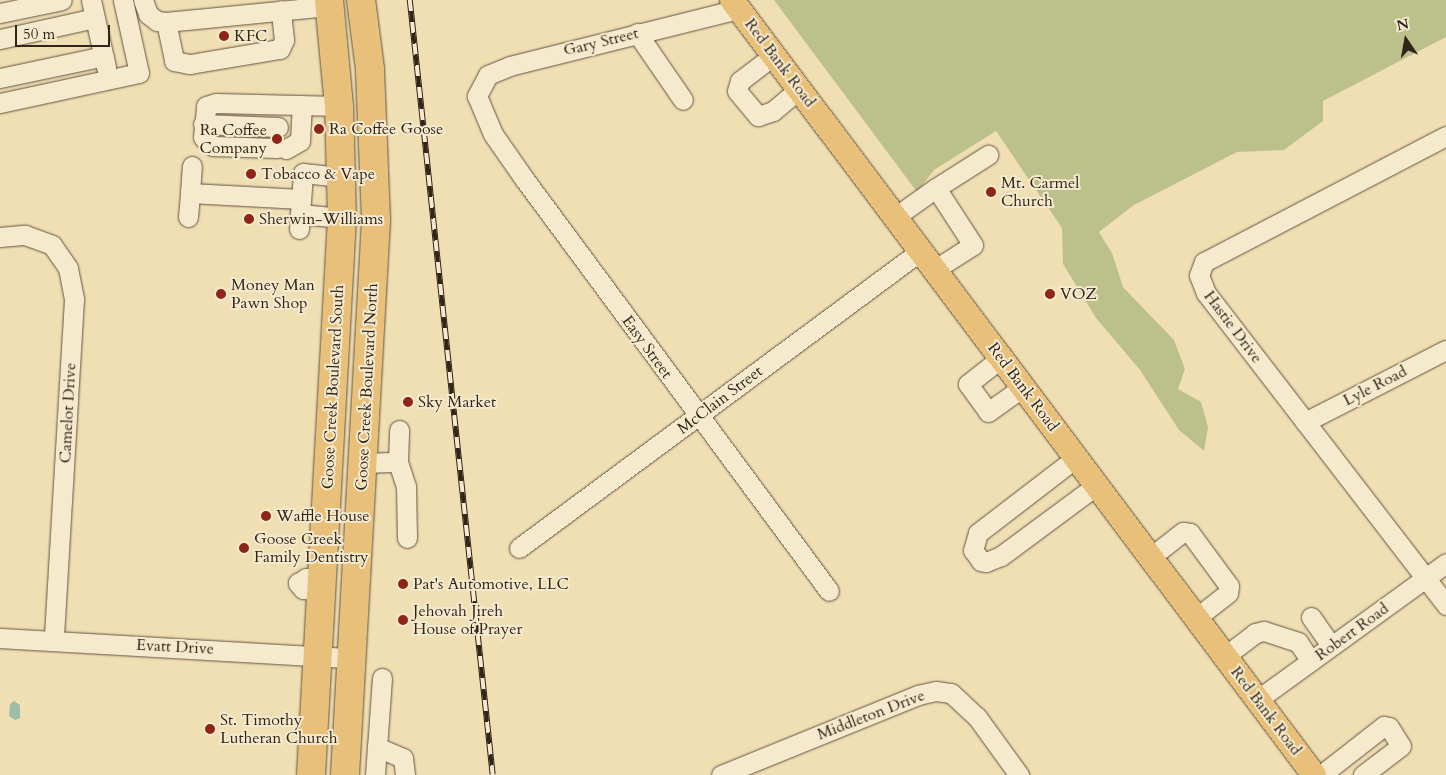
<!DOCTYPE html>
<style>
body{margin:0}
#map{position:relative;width:1446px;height:775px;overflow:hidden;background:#f1dfb4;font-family:Cardo,serif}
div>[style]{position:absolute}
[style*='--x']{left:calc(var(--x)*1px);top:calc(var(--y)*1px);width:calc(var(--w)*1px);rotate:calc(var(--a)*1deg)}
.green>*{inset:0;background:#bcc18c}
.water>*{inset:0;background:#9bbda9}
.roads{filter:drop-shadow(0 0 1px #615440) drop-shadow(0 0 1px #615440)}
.minor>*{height:19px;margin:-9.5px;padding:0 9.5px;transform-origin:9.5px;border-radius:9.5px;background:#f6eace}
.major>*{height:24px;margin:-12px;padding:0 12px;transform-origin:12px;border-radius:12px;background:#e8c07a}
.highway>*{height:28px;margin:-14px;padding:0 14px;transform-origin:14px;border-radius:14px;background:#e8c07a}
.rail>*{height:5.5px;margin-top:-2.75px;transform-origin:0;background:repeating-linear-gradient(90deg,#f6eace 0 11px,#31251a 0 22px);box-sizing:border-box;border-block:1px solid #31251a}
.dots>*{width:14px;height:14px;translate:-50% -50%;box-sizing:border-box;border:2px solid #f6eace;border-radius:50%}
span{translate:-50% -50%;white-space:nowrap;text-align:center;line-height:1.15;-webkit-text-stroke:4px #f6eace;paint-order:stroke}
.poi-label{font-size:16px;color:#31251a}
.left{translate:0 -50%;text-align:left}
.right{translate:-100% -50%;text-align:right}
.street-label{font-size:16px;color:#31251a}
.north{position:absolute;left:1381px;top:15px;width:50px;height:50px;-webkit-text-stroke:4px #f6eace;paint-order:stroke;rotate:348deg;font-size:14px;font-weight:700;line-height:20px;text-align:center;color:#31251a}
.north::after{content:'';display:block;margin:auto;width:18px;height:22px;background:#31251a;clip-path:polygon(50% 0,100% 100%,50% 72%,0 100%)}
.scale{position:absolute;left:15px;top:25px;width:95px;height:22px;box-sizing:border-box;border:2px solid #31251a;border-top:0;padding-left:6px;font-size:15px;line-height:18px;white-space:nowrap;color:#31251a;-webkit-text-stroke:4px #f6eace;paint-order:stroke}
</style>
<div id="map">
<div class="green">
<i style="clip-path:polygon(774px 0,1446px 0,1446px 37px,1323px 101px,1323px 121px,1284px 150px,1237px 152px,1134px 205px,1099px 232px,1112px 253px,1123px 287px,1174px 340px,1185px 369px,1178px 389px,1201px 402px,1208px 427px,1204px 451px,1179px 430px,1140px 370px,1096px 318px,1063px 264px,1062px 228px,996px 131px,934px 170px,917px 192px)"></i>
</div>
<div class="water">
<i style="clip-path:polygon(14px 701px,20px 705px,20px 718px,15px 720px,9px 716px,10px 704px)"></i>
</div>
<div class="roads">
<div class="minor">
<i style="--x:91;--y:0;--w:69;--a:77.4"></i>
<i style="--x:143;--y:0;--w:15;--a:70"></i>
<i style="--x:148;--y:14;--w:11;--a:38"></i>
<i style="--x:157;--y:21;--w:9;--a:6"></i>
<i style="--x:166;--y:22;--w:165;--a:-5.6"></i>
<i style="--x:738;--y:9;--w:235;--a:166"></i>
<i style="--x:510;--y:66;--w:24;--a:158"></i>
<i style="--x:488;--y:75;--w:24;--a:118"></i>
<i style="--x:477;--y:96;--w:41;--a:67.2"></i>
<i style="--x:493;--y:134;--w:56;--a:55.2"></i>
<i style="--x:525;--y:180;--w:511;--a:53.51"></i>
<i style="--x:0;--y:13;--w:63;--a:-11.8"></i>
<i style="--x:166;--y:22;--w:40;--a:78"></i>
<i style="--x:174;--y:61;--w:16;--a:11"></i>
<i style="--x:190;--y:64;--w:91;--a:-9.5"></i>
<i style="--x:280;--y:49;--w:10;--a:-66"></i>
<i style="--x:284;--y:40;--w:30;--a:-96"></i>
<i style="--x:637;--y:33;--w:81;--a:55.5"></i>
<i style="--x:0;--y:39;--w:97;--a:-12.5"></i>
<i style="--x:774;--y:55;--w:43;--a:142.6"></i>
<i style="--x:740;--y:81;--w:10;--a:107"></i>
<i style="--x:737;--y:91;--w:33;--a:50"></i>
<i style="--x:758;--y:116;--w:16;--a:-18"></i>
<i style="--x:773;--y:111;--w:34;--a:-40"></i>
<i style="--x:0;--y:78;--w:106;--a:-11.9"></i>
<i style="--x:0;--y:103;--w:142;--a:-12.2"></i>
<i style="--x:139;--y:73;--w:75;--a:-102.4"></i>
<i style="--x:203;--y:124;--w:75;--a:2.3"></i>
<i style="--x:1446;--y:136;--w:273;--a:152.5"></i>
<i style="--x:1204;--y:262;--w:14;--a:111"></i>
<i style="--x:1199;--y:275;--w:19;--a:69"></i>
<i style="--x:1206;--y:293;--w:394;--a:52.4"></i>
<i style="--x:277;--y:148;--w:64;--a:-178.2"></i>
<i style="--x:213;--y:146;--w:7;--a:-146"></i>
<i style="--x:207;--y:142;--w:6;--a:-129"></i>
<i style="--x:203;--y:137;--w:31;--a:-84"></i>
<i style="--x:206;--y:106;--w:10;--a:-17"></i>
<i style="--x:216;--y:103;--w:123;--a:1.4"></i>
<i style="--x:286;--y:149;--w:16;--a:-30"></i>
<i style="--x:300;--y:141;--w:36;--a:-87"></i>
<i style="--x:190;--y:193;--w:27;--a:-86"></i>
<i style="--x:300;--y:214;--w:42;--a:5.4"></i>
<i style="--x:188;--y:217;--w:24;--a:-85"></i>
<i style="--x:190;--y:193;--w:111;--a:3.1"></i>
<i style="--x:895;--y:217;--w:50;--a:-35.3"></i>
<i style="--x:299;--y:229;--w:56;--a:-85.9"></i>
<i style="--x:303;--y:173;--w:39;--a:6"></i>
<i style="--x:0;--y:237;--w:25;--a:-5"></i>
<i style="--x:25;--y:235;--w:29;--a:20"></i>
<i style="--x:52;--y:245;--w:28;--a:55"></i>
<i style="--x:68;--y:268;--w:32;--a:79"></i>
<i style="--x:74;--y:299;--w:342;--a:93.4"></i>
<i style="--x:934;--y:270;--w:46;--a:-32.7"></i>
<i style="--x:973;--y:245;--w:68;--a:-123"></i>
<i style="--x:936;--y:188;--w:62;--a:-32.4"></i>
<i style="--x:1001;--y:358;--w:42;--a:141.8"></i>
<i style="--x:968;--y:384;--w:34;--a:54"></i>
<i style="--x:988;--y:412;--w:43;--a:-35.5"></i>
<i style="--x:1305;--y:422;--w:158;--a:-27.1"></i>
<i style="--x:1077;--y:457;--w:125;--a:142.5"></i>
<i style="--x:978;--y:533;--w:18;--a:106"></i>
<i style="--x:973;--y:550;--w:14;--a:54"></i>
<i style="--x:981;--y:561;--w:5;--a:11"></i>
<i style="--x:986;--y:562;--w:16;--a:-22"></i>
<i style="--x:1001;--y:556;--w:119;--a:-36.5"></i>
<i style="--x:398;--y:462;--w:32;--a:-88"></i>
<i style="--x:363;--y:463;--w:35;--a:-2"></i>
<i style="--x:398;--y:462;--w:25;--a:72"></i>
<i style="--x:406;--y:486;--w:52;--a:88.9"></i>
<i style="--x:519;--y:548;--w:499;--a:-36.5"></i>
<i style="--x:1152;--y:556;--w:39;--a:-38"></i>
<i style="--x:1183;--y:532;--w:7;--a:8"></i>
<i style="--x:1190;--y:533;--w:66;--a:53.7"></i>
<i style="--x:1229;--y:586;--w:7;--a:98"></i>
<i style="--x:1228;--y:593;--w:39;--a:142"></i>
<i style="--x:322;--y:590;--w:19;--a:-177"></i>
<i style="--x:303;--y:589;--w:8;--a:-130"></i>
<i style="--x:298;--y:583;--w:9;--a:-32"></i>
<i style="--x:306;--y:578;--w:16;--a:0"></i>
<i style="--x:1311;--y:617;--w:35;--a:55"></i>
<i style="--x:0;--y:638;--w:351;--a:3.3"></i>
<i style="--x:1225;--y:656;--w:38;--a:-37"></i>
<i style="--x:1255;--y:633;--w:9;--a:-13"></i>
<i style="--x:1264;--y:631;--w:36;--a:18"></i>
<i style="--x:1298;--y:642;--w:23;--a:56"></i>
<i style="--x:382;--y:678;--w:69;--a:94.1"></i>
<i style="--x:377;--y:747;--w:28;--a:23"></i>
<i style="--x:403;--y:758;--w:17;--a:83"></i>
<i style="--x:1257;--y:700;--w:233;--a:-35.9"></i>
<i style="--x:375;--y:775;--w:28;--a:-86"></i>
<i style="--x:721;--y:775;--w:213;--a:-22.1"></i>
<i style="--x:918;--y:695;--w:18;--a:-13"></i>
<i style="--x:936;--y:691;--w:15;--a:8"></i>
<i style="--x:951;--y:693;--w:35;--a:43"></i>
<i style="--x:977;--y:717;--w:72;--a:54.1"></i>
<i style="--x:1321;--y:775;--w:80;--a:-37.9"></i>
<i style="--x:1384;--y:726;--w:5;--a:11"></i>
<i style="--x:1389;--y:727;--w:22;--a:58"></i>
<i style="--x:1401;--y:746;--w:48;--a:142.7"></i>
</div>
<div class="major">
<i style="--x:732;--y:0;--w:969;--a:53.09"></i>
</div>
<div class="highway">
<i style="--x:311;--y:775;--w:558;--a:-86.81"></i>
<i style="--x:342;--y:218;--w:112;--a:-91.5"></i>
<i style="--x:339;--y:106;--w:106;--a:-95.4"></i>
<i style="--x:345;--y:775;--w:556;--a:-86.8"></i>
<i style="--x:376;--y:220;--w:151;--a:-92.3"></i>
<i style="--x:370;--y:69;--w:70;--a:-97.4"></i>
</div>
</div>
<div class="rail">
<i style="--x:410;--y:0;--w:779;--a:83.89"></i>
</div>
<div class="dots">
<i style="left:224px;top:36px;background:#8f2418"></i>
<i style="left:319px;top:129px;background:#8f2418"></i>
<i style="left:277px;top:139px;background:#8f2418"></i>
<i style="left:251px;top:174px;background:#8f2418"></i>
<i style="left:991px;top:192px;background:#8f2418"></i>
<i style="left:249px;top:219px;background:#8f2418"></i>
<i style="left:221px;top:294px;background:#8f2418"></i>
<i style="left:1050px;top:294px;background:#8f2418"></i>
<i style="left:408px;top:402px;background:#8f2418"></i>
<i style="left:266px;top:516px;background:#8f2418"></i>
<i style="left:244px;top:548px;background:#8f2418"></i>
<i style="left:403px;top:584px;background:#8f2418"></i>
<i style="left:403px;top:620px;background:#8f2418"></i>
<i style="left:210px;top:729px;background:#8f2418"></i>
</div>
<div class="poi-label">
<span class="left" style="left:234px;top:36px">KFC</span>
<span class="left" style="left:329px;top:129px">Ra Coffee Goose</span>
<span class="right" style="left:267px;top:139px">Ra Coffee<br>Company</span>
<span class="left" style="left:261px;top:174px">Tobacco &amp; Vape</span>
<span class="left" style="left:1001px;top:192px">Mt. Carmel<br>Church</span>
<span class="left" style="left:259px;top:219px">Sherwin-Williams</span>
<span class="left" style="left:231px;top:294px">Money Man<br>Pawn Shop</span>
<span class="left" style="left:1060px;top:294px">VOZ</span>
<span class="left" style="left:418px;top:402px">Sky Market</span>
<span class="left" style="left:276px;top:516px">Waffle House</span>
<span class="left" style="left:254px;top:548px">Goose Creek<br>Family Dentistry</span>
<span class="left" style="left:413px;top:584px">Pat's Automotive, LLC</span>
<span class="left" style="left:413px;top:620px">Jehovah Jireh<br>House of Prayer</span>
<span class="left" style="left:220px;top:729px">St. Timothy<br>Lutheran Church</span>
</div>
<div class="street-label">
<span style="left:601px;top:42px;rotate:-14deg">Gary Street</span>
<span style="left:780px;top:63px;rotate:53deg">Red Bank Road</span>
<span style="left:1233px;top:327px;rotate:53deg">Hastie Drive</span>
<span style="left:647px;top:347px;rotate:54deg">Easy Street</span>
<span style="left:1375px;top:386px;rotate:-27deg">Lyle Road</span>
<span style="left:333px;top:387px;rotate:-87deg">Goose Creek Boulevard South</span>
<span style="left:367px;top:387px;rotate:-87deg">Goose Creek Boulevard North</span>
<span style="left:1023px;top:387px;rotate:53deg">Red Bank Road</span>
<span style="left:720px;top:400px;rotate:-37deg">McClain Street</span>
<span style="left:68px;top:413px;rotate:-87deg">Camelot Drive</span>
<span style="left:1352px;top:632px;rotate:-36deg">Robert Road</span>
<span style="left:175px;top:647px;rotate:3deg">Evatt Drive</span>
<span style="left:1266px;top:711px;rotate:53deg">Red Bank Road</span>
<span style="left:871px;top:715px;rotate:-21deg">Middleton Drive</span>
</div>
<div class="north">N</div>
<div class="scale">50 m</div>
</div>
